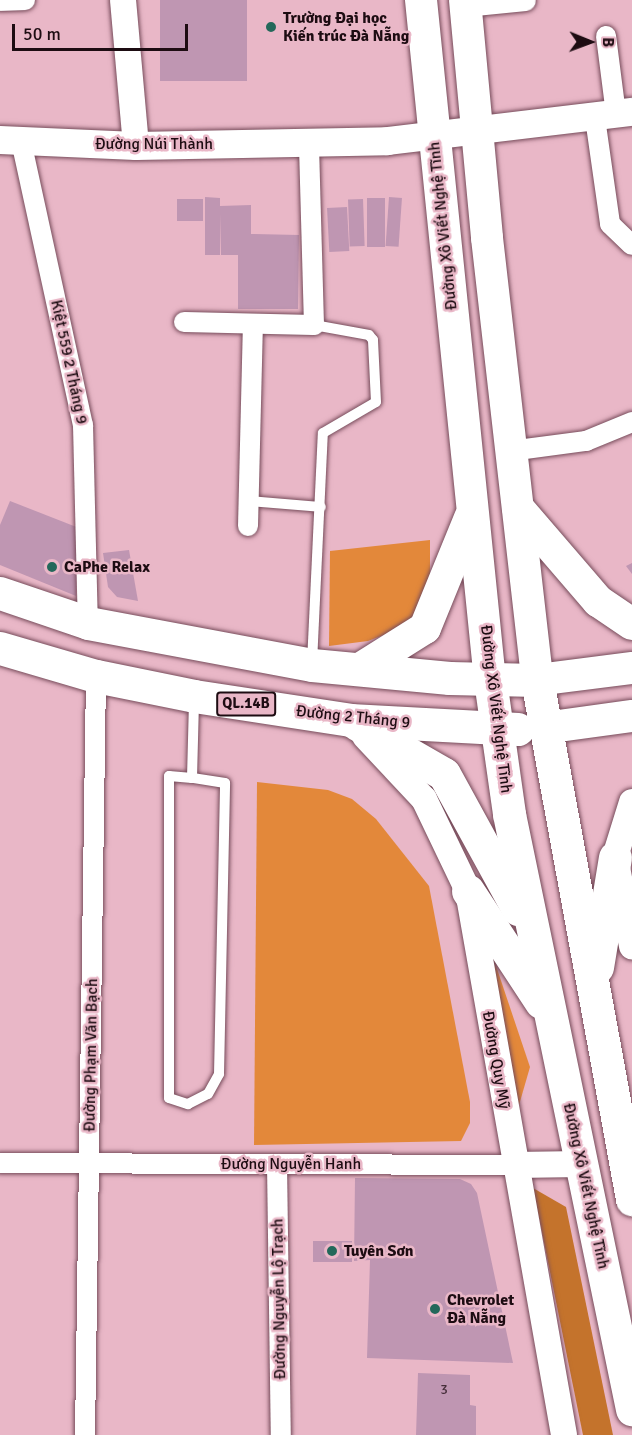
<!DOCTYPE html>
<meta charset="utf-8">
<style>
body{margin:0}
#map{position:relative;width:632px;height:1435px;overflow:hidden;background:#e9b7c7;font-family:Signika,sans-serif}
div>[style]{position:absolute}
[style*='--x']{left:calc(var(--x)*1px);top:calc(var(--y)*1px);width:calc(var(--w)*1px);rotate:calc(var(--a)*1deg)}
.green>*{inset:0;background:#e3883a}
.forest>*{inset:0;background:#c4732c}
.building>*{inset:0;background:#bf96b2;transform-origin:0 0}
.roads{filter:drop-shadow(0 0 2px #774c5b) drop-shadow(0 0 2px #774c5b)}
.service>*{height:10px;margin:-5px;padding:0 5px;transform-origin:5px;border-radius:5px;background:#fff}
.minor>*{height:20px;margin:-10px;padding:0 10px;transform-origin:10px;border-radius:10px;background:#fff}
.tertiary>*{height:26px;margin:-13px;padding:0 13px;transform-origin:13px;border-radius:13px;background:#fff}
.secondary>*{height:28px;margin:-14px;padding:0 14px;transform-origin:14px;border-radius:14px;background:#fff}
.primary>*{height:32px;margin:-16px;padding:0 16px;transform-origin:16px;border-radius:16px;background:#fff}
.trunk>*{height:33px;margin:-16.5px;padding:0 16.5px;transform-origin:16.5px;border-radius:16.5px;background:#fff}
.dots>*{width:16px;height:16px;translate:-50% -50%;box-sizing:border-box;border:3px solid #e9b7c7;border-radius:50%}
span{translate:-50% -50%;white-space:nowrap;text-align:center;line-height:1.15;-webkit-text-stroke:5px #e9b7c7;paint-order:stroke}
.number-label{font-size:14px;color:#462e3a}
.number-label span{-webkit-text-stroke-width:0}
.shield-label span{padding:2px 4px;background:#e9b7c7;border:2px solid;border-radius:4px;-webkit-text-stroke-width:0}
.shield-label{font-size:15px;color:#1d0c12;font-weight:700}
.poi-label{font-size:16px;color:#1d0c12;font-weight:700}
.left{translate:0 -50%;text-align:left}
.street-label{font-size:16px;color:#1d0c12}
.north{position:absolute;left:560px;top:12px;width:60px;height:60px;-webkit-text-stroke:4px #e9b7c7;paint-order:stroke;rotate:91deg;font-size:16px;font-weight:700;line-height:24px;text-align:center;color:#1d0c12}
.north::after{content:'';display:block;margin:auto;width:21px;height:27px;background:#1d0c12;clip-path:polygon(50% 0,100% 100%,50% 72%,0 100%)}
.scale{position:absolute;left:12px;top:24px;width:176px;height:27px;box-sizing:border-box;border:3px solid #1d0c12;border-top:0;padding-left:8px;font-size:18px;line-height:21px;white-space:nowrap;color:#1d0c12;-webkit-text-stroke:4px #e9b7c7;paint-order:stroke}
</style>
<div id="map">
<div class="green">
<i style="clip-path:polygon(430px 540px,430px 584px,418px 613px,394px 631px,368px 641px,329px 646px,330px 551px)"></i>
<i style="clip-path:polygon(257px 782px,328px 790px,352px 799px,376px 819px,429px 886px,470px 1102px,470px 1123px,461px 1141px,254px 1145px)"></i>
<i style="clip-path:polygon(491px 951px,530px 1067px,517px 1112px)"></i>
</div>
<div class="forest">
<i style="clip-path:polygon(533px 1188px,566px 1207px,613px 1435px,583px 1435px)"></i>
</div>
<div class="building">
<i style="left:160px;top:0;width:87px;height:81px"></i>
<i style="clip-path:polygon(205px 197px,220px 198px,220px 206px,251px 205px,251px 234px,299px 235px,298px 309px,238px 309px,238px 255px,221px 255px,220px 214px,220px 255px,205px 255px)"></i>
<i style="left:389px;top:197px;width:13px;height:49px;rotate:4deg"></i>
<i style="left:367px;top:198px;width:18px;height:49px"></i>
<i style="left:177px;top:199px;width:26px;height:22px"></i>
<i style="left:363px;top:199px;width:47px;height:15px;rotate:88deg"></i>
<i style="left:347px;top:207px;width:44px;height:20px;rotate:87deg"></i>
<i style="clip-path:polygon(10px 501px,79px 528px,76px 596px,0 565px,0 525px)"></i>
<i style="clip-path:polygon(129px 550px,138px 601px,117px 597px,108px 587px,103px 553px)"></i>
<i style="clip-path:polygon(632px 563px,632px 574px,626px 566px)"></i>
<i style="clip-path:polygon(355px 1178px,460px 1179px,471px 1184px,477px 1193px,513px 1363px,367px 1358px,370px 1260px,354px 1261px)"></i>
<i style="left:313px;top:1241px;width:39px;height:21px"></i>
<i style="clip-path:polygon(418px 1373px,470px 1375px,470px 1405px,476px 1406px,476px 1435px,416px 1435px)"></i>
</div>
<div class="roads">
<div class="service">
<i style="--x:248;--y:501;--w:73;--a:4.7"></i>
<i style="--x:312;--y:663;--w:230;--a:-87.3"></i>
<i style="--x:323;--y:433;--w:61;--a:-30.3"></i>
<i style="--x:376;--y:402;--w:62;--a:-92.8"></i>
<i style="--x:373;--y:340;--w:6;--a:-129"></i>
<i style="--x:369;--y:335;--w:56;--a:-169.7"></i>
<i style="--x:192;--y:778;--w:23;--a:-175"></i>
<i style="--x:169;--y:776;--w:322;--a:90"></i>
<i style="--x:169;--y:1098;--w:20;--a:18"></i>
<i style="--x:188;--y:1104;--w:22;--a:-27"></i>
<i style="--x:208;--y:1094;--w:23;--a:-61"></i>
<i style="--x:219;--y:1074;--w:291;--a:-88.8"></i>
<i style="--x:225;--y:783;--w:33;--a:-171"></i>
<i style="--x:192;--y:778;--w:79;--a:-88.5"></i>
</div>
<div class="minor">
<i style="--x:0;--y:1;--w:25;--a:-2"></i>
<i style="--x:465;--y:7;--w:61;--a:-5.6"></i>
<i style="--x:606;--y:36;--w:79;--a:82.7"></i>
<i style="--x:595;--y:118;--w:107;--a:81.9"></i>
<i style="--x:610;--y:224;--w:30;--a:44"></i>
<i style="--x:21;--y:141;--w:291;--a:77.7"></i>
<i style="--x:83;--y:425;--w:198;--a:88.6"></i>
<i style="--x:184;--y:322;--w:130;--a:1.3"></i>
<i style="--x:314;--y:325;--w:183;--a:-91.6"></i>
<i style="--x:510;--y:451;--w:77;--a:-7.5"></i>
<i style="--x:586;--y:441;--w:50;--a:-22.4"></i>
<i style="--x:248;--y:526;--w:200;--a:-88.6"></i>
<i style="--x:0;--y:1163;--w:514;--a:0.22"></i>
<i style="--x:277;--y:1164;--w:271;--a:89.2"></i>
<i style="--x:85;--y:1435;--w:759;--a:-89.17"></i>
</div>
<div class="tertiary">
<i style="--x:123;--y:0;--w:147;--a:84.9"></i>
<i style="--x:365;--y:736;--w:86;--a:46.9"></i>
<i style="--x:424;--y:799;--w:102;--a:64.4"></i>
<i style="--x:468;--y:891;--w:552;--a:79.99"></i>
<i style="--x:632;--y:802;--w:58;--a:107.2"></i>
<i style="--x:615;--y:857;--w:91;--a:79.2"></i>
<i style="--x:514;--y:1165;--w:68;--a:-0.8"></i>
</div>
<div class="secondary">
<i style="--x:0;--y:140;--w:136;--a:2.5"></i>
<i style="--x:136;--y:146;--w:252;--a:-1.1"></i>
<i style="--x:388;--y:141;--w:246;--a:-6.8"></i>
</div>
<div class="primary">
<i style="--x:421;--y:0;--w:683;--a:84.21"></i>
<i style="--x:465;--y:0;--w:239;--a:84.7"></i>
<i style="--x:487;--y:238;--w:445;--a:83.5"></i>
<i style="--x:537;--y:680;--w:96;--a:-7.2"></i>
<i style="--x:518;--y:508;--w:123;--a:49.3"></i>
<i style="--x:598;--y:601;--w:41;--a:34.1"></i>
<i style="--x:358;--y:670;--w:79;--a:-32.1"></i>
<i style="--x:425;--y:628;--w:119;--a:-67.8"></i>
<i style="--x:544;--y:728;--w:89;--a:-7.8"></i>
</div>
<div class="trunk">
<i style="--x:0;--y:593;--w:93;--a:18.8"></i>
<i style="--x:88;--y:623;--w:228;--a:10.6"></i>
<i style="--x:312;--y:665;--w:138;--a:5.4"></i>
<i style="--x:449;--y:678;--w:88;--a:1.3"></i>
<i style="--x:537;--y:680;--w:528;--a:79.63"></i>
<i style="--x:0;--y:648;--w:100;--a:16.3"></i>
<i style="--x:96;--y:676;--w:100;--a:11.5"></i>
<i style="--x:194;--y:696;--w:158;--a:8.7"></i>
<i style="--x:350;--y:720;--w:168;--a:3.1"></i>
<i style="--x:490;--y:680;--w:135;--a:81.9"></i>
<i style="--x:509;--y:814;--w:608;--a:78.32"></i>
<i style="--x:357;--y:724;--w:100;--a:29.9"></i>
<i style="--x:444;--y:774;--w:154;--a:61.3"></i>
<i style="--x:468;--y:891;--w:133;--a:56.7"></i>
<i style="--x:597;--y:967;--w:111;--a:-80.7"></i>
</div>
</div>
<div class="dots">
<i style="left:271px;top:27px;background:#23685a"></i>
<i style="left:52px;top:567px;background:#23685a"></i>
<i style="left:332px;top:1251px;background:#23685a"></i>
<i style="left:435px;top:1309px;background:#23685a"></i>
</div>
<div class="number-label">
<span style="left:444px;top:1390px">3</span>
</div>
<div class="shield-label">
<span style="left:246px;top:704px">QL.14B</span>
</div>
<div class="poi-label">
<span class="left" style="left:283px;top:27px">Trường Đại học<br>Kiến trúc Đà Nẵng</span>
<span class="left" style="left:64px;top:567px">CaPhe Relax</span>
<span class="left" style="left:344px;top:1251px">Tuyên Sơn</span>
<span class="left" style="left:447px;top:1309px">Chevrolet<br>Đà Nẵng</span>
</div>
<div class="street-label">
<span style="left:154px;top:144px">Đường Núi Thành</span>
<span style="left:443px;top:226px;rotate:-96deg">Đường Xô Viết Nghệ Tĩnh</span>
<span style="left:69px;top:362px;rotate:78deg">Kiệt 559 2 Tháng 9</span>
<span style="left:496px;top:709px;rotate:83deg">Đường Xô Viết Nghệ Tĩnh</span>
<span style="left:353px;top:717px;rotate:6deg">Đường 2 Tháng 9</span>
<span style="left:91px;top:1055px;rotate:-89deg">Đường Phạm Văn Bạch</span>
<span style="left:496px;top:1060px;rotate:80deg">Đường Quy Mỹ</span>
<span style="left:291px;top:1164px">Đường Nguyễn Hanh</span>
<span style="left:586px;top:1186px;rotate:78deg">Đường Xô Viết Nghệ Tĩnh</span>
<span style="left:279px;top:1299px;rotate:-91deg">Đường Nguyễn Lộ Trạch</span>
</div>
<div class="north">B</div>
<div class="scale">50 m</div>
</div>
